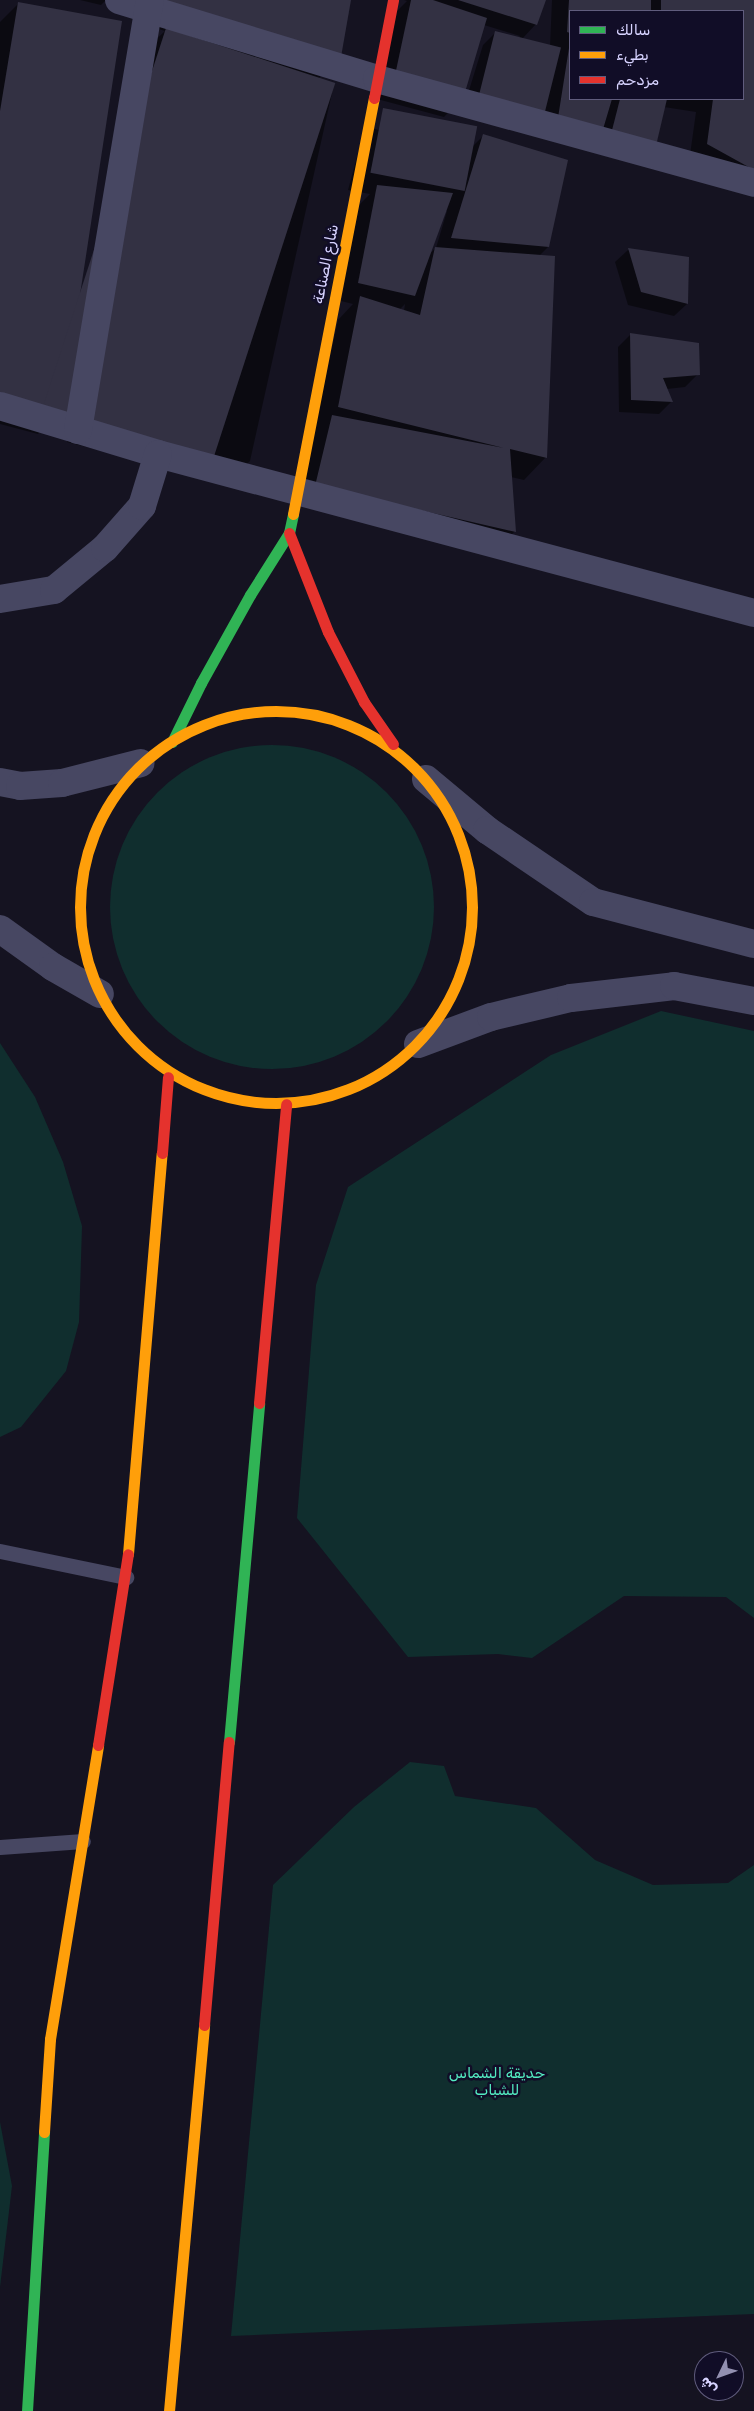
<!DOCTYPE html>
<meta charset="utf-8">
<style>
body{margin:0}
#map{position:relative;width:754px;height:2411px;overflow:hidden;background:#151321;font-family:Rubik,Vazirmatn,sans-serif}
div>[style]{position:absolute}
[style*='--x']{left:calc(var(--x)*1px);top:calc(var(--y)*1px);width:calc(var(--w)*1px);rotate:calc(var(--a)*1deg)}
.green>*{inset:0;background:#102e2e}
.round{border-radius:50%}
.shadow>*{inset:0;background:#0007}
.building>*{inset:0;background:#333143;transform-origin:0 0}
.lane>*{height:15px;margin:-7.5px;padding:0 7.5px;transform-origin:7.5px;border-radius:7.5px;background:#474762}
.street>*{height:28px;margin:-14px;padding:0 14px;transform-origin:14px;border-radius:14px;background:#474762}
.fast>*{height:11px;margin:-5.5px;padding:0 5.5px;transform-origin:5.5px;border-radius:5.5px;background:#30b455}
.slow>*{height:11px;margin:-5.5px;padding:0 5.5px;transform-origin:5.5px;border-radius:5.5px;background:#ff9f0a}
.slow>.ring{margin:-5.5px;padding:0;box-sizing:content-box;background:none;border:11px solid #ff9f0a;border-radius:50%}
.jam>*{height:11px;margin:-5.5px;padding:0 5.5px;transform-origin:5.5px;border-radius:5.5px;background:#e5322d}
span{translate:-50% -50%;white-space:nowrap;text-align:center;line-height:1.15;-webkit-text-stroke:5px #110d27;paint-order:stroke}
.street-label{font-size:15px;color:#d7d3ff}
.park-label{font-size:15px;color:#53ebc1}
.legend{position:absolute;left:569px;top:10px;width:175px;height:90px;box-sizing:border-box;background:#110d27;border:1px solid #605c7d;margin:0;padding:6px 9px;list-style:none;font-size:15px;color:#d7d3ff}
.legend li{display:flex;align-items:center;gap:10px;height:25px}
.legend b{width:25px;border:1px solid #605c7d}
.north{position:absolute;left:694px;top:2351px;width:50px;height:50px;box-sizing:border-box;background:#110d27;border:1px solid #605c7d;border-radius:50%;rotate:228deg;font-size:14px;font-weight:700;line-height:20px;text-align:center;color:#d7d3ff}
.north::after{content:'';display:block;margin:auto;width:18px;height:22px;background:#9390b1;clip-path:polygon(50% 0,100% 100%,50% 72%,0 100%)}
</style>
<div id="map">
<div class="green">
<i class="round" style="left:110px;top:745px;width:324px;height:324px"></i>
<i style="clip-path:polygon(661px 1011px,754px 1031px,754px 1618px,726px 1597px,624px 1596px,532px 1658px,498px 1654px,408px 1657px,297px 1518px,316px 1285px,348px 1187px,551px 1055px)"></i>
<i style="clip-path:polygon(0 1043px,35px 1097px,63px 1162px,82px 1226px,79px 1322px,66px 1371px,21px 1427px,0 1437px)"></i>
<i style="clip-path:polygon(410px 1762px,444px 1766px,455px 1796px,536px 1808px,595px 1860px,653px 1885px,728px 1883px,754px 1865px,754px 2314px,231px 2336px,273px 1885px,354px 1807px)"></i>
<i style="clip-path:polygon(0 2122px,12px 2186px,0 2287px)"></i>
</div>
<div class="shadow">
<i style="clip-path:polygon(80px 0,106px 0,101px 5px)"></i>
<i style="clip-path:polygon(350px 0,340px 57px,318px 79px,334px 84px,250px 461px,228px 483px,67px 442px,143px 52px,165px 31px,139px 23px)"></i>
<i style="clip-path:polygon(evenodd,404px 0,544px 0,536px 24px,522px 39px,550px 46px,552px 0,754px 0,754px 176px,689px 162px,696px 112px,664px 107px,654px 150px,462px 113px,483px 45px,496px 32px,519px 38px,520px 36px,484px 25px,462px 98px,444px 117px,377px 99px,395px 13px,407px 1px,404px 0,570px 11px,743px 11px,743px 99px,570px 99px,570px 11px)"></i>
<i style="clip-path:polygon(18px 4px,61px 411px,38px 434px,0 424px,0 22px)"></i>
<i style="clip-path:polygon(evenodd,365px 127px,470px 149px,484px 135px,548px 247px,539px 256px,546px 457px,524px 480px,511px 477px,515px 531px,496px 550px,298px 505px,338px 320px,353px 304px,341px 301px,359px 205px,370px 194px,348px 190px,365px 127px,445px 211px,447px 211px,436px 248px,430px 253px,445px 211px,365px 127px,405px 304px,404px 311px,399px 310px,405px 304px)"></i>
<i style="clip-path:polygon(628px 250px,687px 258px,687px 304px,674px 316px,628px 305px,615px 262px)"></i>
<i style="clip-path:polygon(631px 334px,698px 374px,685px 387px,667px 389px,672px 401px,659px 414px,619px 412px,618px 347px)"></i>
</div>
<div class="building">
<i style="clip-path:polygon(162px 0,351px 0,341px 57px)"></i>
<i style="clip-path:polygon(411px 0,433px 0,487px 18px,463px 99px,394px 80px)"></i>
<i style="clip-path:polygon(458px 0,546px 0,537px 25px)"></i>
<i style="clip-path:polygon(569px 0,651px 0,651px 11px,570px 11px,570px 33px,567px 32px)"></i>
<i style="clip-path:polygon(661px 0,754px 0,754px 170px,707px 144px,713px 99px,743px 99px,743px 11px,661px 11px)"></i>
<i style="clip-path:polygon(18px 2px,122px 21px,62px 412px,0 395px,0 111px)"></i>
<i style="left:166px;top:28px;width:178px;height:399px;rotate:18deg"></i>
<i style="left:495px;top:31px;width:68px;height:72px;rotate:14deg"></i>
<i style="clip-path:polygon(569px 48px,570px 99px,612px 99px,601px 136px,557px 124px)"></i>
<i style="clip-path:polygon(620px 99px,667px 99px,655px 150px,610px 138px)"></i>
<i style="left:383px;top:108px;width:96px;height:66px;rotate:11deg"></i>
<i style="clip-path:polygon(483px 134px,568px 160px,549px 247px,451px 238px)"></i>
<i style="clip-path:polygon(377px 185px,453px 193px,415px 296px,358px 283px)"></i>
<i style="clip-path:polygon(435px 247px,555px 256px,547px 458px,510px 449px,516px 532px,315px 486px,332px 415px,504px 448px,338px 407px,360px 296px,420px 315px)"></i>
<i style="clip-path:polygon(628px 248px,689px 257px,688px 304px,641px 292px)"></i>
<i style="clip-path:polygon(630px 333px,699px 343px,700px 375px,663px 378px,673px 402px,631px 400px)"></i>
</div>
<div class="lane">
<i style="--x:0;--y:1551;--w:129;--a:11.7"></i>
<i style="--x:0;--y:1847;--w:83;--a:-4.1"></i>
</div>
<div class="street">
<i style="--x:119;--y:0;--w:270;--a:17"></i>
<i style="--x:377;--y:79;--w:391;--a:15.4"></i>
<i style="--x:0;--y:406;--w:165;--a:16.9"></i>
<i style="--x:158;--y:454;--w:617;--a:14.94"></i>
<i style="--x:78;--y:430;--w:436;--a:-80.5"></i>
<i style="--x:0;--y:599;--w:55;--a:-9.5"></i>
<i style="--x:54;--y:590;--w:66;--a:-39.5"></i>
<i style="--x:105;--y:548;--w:56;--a:-48.6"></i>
<i style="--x:142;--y:506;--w:54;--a:-72.9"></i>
<i style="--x:426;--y:779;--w:80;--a:39.9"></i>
<i style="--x:487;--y:830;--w:128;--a:34.2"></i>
<i style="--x:593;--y:902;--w:166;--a:14.6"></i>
<i style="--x:0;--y:782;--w:20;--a:11"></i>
<i style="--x:20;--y:786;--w:42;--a:-4.1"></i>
<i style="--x:62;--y:783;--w:81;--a:-14.2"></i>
<i style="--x:0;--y:929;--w:65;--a:35.6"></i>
<i style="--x:53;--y:967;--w:54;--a:29.9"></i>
<i style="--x:418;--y:1044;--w:78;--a:-20.3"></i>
<i style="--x:491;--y:1017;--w:82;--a:-13.4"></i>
<i style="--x:571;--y:998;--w:104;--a:-6.6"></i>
<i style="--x:674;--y:986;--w:81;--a:10.6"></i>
</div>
<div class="fast">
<i style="--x:172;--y:742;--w:66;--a:-63.8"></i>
<i style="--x:201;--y:683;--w:101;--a:-60.9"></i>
<i style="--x:250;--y:595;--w:73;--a:-57.8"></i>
<i style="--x:289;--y:533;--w:19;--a:-78"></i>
<i style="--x:229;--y:1742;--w:340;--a:-84.9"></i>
<i style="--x:27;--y:2411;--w:280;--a:-86.5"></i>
</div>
<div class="slow">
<i style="--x:293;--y:514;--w:424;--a:-79"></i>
<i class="ring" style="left:80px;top:711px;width:381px;height:381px"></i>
<i style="--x:128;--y:1554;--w:402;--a:-85.2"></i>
<i style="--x:44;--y:2132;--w:93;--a:-86.3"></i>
<i style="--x:50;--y:2039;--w:298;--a:-80.7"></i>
<i style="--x:169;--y:2411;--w:388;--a:-84.8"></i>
</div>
<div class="jam">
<i style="--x:374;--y:98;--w:100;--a:-79"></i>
<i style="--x:289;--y:533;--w:106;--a:68.5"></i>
<i style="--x:328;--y:632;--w:79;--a:62.8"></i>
<i style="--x:364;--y:702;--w:51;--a:55.4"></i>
<i style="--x:162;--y:1153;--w:76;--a:-85.5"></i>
<i style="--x:259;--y:1403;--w:300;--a:-84.8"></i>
<i style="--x:98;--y:1745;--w:193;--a:-81.1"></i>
<i style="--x:204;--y:2025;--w:284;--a:-85"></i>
</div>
<div class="street-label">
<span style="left:326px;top:264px;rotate:-79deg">شارع الصناعة</span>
</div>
<div class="park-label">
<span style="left:497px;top:2082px">حديقة الشماس<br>للشباب</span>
</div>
<ul class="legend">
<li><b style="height:6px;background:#30b455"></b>سالك</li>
<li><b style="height:6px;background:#ff9f0a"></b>بطيء</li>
<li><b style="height:6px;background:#e5322d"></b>مزدحم</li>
</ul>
<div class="north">ش</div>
</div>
